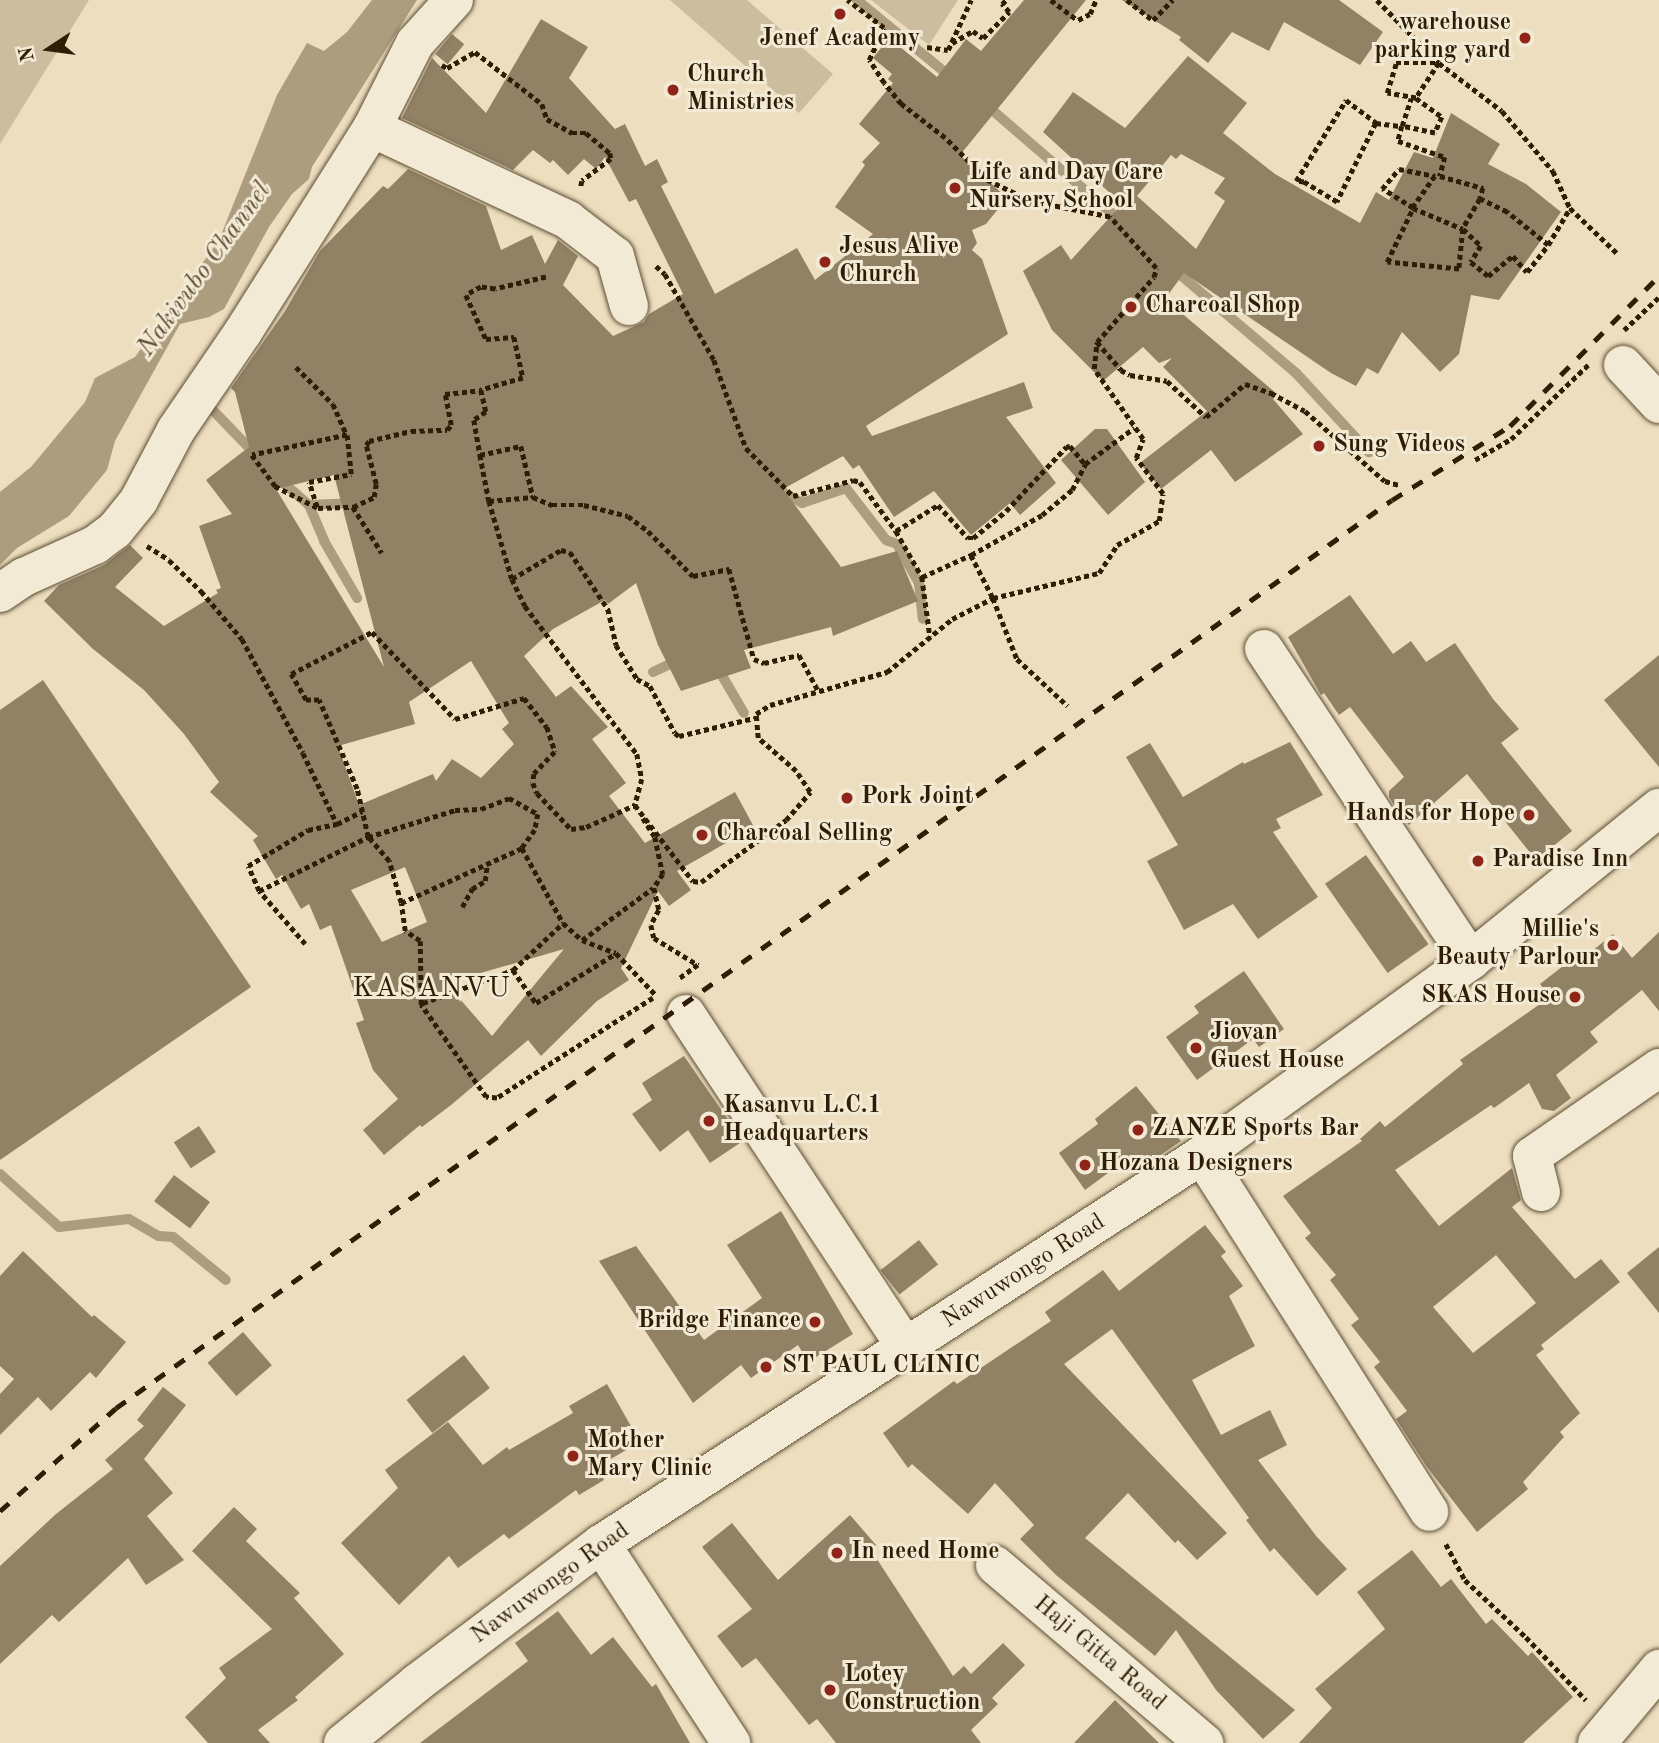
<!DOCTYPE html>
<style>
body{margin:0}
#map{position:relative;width:1659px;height:1743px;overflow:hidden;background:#ecdebe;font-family:"Old Standard TT",serif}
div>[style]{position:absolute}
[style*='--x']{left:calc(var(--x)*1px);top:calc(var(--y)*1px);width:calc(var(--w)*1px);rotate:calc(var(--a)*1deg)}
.green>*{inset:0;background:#ccbd9f}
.water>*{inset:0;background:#ac9d7f}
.stream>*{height:10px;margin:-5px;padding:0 5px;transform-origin:5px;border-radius:5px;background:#ac9d7f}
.building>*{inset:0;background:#918265;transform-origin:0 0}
.path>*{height:4.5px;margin-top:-2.25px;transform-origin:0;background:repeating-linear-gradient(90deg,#2f1e05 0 5px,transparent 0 8.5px)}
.roads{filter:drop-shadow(0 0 2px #5e4e33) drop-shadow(0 0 2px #5e4e33)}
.street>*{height:38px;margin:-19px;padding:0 19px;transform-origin:19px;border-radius:19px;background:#f3ead5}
.secondary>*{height:38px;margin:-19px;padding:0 19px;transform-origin:19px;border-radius:19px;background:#f3ead5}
.rail>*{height:5px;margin-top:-2.5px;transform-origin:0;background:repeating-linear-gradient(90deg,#2f1e05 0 12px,transparent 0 24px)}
.dots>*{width:19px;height:19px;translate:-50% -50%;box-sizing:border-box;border:4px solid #f3ead5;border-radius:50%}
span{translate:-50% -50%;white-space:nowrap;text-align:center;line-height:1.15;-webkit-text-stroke:6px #f3ead5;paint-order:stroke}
.poi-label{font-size:24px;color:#2f1e05;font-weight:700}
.right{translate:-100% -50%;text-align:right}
.left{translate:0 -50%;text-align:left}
.street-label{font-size:24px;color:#2f1e05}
.water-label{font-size:26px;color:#5b4a30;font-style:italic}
.quarter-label{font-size:28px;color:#2f1e05;letter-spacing:2px}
.north{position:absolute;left:14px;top:14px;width:70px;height:70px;-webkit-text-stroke:5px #f3ead5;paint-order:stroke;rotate:257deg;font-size:19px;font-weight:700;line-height:28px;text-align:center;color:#2f1e05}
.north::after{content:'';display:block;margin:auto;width:24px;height:32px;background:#2f1e05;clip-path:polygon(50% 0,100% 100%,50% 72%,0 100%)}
</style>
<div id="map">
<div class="green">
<i style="clip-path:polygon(0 0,89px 0,0 144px)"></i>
<i style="clip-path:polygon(670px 0,747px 0,833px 74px,799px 113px)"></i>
<i style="clip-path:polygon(871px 0,958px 0,929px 45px)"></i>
</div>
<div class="water">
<i style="clip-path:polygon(372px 0,417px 0,312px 167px,309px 179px,292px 194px,269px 227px,224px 309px,209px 317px,180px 324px,115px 441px,107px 470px,69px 516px,17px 548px,0 565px,0 492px,31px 467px,85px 402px,95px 378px,135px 357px,219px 240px,277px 95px,307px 43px,324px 51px,347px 32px)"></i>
</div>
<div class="stream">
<i style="--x:857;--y:0;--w:123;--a:39.4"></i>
<i style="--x:984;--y:103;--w:184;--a:40.8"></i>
<i style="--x:1171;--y:267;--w:164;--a:40.3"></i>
<i style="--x:1296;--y:373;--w:108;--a:47.3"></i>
<i style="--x:205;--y:402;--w:75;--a:46.1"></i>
<i style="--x:278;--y:478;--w:41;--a:41.1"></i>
<i style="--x:309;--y:505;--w:47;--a:-2.4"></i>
<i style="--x:776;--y:488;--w:30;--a:30"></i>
<i style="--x:802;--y:503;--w:46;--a:-18.8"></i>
<i style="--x:846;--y:488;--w:66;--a:52.4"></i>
<i style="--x:886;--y:540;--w:12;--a:20"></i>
<i style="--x:897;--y:544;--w:45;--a:60.6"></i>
<i style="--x:919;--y:583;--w:36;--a:84"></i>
<i style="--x:309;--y:505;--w:39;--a:67"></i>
<i style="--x:324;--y:541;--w:66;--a:59.9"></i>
<i style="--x:717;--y:667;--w:53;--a:59.6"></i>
<i style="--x:653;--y:672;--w:31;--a:-25"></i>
<i style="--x:0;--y:1174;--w:79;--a:41.9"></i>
<i style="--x:59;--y:1227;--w:70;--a:-6.5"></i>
<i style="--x:129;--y:1219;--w:34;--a:30"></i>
<i style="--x:159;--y:1236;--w:14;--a:4"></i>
<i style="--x:173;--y:1237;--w:68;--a:39.1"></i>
</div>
<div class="building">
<i style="clip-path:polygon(evenodd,1024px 0,1086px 0,960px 155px,1007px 198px,986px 224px,972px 230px,977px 243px,972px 250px,982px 259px,1008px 334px,866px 426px,872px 436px,1024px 382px,1033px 408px,1006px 417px,1056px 483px,1020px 515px,1010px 503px,971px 535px,934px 491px,894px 517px,859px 465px,853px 469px,843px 456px,783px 489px,841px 567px,897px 551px,918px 601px,833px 636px,831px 627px,744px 650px,751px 668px,681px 691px,658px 645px,636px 583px,608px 604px,605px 600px,553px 629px,524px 656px,556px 697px,571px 686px,608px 727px,592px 739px,626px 783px,609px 796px,645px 843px,735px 792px,754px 827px,677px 871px,691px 890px,669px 906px,658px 891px,621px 968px,629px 980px,597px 1001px,541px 1056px,528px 1040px,451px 1105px,422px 1127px,420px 1125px,384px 1155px,363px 1130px,398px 1099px,373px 1070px,356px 1023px,364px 1020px,331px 925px,320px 930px,309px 904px,301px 909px,282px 875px,276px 879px,253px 840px,258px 836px,210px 792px,219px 782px,184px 734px,144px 690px,93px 649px,44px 601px,59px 585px,104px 565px,130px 545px,143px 558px,115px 587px,164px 626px,218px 593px,216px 590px,221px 588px,199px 526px,232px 514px,206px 480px,249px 447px,235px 392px,231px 388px,285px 311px,320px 251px,383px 186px,388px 189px,408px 169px,486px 206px,501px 250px,532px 235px,545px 264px,558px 240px,578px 256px,563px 285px,613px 336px,644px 322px,649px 314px,683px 294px,636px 199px,629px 202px,605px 157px,596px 169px,584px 159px,568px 175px,553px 160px,550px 163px,533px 150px,513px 170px,402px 118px,432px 58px,486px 113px,541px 19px,588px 47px,569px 78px,615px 129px,625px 124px,645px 166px,657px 159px,668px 182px,661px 186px,715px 294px,797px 248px,815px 280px,873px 234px,835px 207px,865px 165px,862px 162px,880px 143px,859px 124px,893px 83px,888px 79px,892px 74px,873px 58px,889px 38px,937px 77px,966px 39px,981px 51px,1024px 0,334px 475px,384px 667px,276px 489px,334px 475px,1024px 0,471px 661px,509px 723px,502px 729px,514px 744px,481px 778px,452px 759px,436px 781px,433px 774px,359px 805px,338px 746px,415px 724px,409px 702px,471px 661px,1024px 0,405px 867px,427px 922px,382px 942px,351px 890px,405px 867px,1024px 0,564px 949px,492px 1036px,446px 983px,564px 949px)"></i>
<i style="clip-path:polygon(1122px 0,1339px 0,1383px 32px,1360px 65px,1284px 22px,1269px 51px,1232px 32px,1208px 63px,1179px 40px,1181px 37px)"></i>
<i style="left:452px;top:34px;width:16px;height:26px;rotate:40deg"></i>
<i style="clip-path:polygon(evenodd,1188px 56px,1247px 103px,1223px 133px,1275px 174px,1360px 223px,1376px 192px,1389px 200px,1414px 152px,1433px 158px,1451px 113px,1500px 144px,1488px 164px,1526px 184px,1561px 212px,1499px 300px,1471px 295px,1459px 354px,1440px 372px,1402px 332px,1378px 374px,1367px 368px,1356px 386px,1331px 373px,1184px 273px,1165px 299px,1277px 394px,1273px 399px,1303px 434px,1235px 482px,1211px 450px,1161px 489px,1140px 463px,1207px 411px,1163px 367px,1172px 358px,1159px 363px,1143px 347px,1103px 381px,1052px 330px,1023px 271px,1061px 245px,1071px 260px,1122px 204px,1043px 132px,1073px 92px,1125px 128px,1188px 56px,1181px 154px,1225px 178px,1214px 193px,1225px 201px,1196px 249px,1137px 196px,1171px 155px,1176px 159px,1181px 154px)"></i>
<i style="clip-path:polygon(1095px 429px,1107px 429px,1145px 482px,1108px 515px,1061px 460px)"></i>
<i style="clip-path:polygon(1350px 595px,1393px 654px,1411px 641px,1426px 662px,1455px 643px,1493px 699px,1519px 729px,1501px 743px,1572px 831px,1536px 860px,1467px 774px,1409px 825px,1401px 816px,1389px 797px,1389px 791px,1404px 777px,1350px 707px,1339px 715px,1324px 693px,1321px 695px,1288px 637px)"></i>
<i style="clip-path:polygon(1659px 655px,1659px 767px,1604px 700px)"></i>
<i style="clip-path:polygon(43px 680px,251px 987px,0 1160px,0 710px)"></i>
<i style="clip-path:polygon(1290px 742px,1323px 795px,1276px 819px,1281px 828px,1273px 832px,1318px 897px,1258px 939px,1233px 904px,1184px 930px,1147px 861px,1178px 845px,1126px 757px,1150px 743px,1183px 797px,1243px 762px,1244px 764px)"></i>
<i style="left:1366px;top:855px;width:109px;height:50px;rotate:55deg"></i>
<i style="clip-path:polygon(evenodd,1659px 932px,1659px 1011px,1642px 990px,1590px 1032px,1598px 1042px,1556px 1075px,1571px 1098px,1554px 1111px,1542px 1109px,1529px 1083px,1494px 1108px,1491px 1105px,1395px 1170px,1439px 1226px,1512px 1168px,1521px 1200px,1512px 1207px,1575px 1279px,1601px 1259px,1620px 1282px,1541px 1345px,1544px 1349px,1536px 1355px,1580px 1413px,1560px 1432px,1564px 1437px,1523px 1482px,1528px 1489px,1477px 1532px,1427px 1467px,1396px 1419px,1407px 1411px,1374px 1367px,1380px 1362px,1351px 1325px,1359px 1319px,1330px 1280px,1336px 1275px,1305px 1238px,1311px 1233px,1283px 1196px,1362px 1141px,1360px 1139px,1380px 1121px,1385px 1127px,1463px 1064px,1460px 1060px,1550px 997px,1540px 984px,1572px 959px,1576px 964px,1613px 934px,1632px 958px,1659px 932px,1496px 1255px,1536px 1303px,1473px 1353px,1433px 1307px,1496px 1255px)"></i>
<i style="clip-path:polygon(1244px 971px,1284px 1029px,1259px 1047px,1253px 1039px,1197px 1080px,1166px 1037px,1199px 1013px,1194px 1006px)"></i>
<i style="clip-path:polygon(684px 1056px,743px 1141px,710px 1163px,688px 1130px,660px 1152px,632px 1114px,652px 1100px,642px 1083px)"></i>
<i style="clip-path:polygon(1136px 1086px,1181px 1141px,1137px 1171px,1127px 1159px,1085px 1190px,1059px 1153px,1098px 1124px,1095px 1119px)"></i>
<i style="left:199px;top:1126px;width:31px;height:30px;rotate:57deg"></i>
<i style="left:174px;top:1175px;width:45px;height:33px;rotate:37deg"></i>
<i style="clip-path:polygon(781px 1211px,853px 1334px,808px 1362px,798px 1345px,751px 1378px,741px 1365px,693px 1403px,599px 1261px,636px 1246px,704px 1340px,762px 1298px,727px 1245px)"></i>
<i style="clip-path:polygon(1205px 1225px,1226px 1252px,1221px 1256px,1243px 1286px,1229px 1296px,1255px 1346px,1192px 1380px,1221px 1435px,1270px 1410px,1287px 1445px,1258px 1460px,1317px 1537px,1347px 1569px,1317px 1596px,1274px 1548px,1270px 1552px,1246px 1520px,1249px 1518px,1112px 1329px,1064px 1364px,1227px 1533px,1197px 1560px,1178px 1540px,1175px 1543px,1128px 1493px,1085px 1538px,1295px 1710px,1263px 1739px,1216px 1690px,1176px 1630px,1155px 1656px,1056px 1575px,1020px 1539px,1034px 1525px,995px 1483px,968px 1514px,912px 1464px,908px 1468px,883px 1433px,954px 1381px,957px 1384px,1051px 1321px,1045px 1312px,1103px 1270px,1119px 1291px)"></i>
<i style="left:919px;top:1240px;width:31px;height:49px;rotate:52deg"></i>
<i style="clip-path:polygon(1659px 1247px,1659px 1313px,1627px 1273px)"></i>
<i style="clip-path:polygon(23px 1251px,92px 1317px,94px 1315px,126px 1342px,96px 1378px,90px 1372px,51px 1411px,38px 1397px,0 1435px,0 1394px,14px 1379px,0 1366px,0 1276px)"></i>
<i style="left:243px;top:1332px;width:44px;height:47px;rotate:49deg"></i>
<i style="left:464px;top:1355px;width:42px;height:73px;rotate:52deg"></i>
<i style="clip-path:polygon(607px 1384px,640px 1442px,597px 1467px,604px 1480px,579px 1495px,576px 1490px,509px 1539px,504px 1534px,458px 1568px,449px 1556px,399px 1605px,341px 1543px,398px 1488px,385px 1470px,448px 1422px,483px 1465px,507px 1447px,509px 1450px,573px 1413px,569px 1406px)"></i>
<i style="clip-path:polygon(163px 1387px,186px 1405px,144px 1459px,173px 1493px,147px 1516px,184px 1560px,146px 1585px,128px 1558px,59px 1622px,52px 1615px,0 1664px,0 1566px,56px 1514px,113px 1469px,105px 1460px,144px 1426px,137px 1420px)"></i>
<i style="clip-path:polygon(234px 1507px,257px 1529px,246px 1541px,300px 1593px,294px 1598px,344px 1654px,295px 1697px,298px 1700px,258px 1730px,270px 1743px,208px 1743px,185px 1717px,226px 1678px,219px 1668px,272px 1629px,192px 1551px)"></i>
<i style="clip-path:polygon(850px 1515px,876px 1545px,871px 1550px,953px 1676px,964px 1666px,971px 1674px,1003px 1643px,1025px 1665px,992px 1698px,998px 1704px,971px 1730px,981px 1743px,836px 1743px,817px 1719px,809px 1725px,756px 1658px,742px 1668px,717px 1636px,752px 1609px,702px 1547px,732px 1523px,778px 1580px)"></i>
<i style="clip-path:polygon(1412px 1550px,1441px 1587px,1451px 1579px,1486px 1624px,1492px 1619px,1528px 1656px,1532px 1652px,1573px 1697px,1523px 1743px,1299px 1743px,1332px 1708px,1315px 1689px,1385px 1629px,1357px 1592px)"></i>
<i style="clip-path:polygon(558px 1611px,591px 1655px,613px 1637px,652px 1687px,656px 1684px,690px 1743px,420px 1743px,528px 1661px,515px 1643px)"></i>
<i style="clip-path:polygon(1115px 1700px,1159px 1743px,1074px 1743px)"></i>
</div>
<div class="path">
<i style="--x:1051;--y:0;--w:34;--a:37"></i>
<i style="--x:1078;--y:20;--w:13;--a:-27"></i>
<i style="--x:1090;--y:14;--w:15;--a:-67"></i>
<i style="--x:1127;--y:0;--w:33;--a:38"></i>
<i style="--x:1153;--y:20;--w:28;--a:-46"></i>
<i style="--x:1377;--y:0;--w:88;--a:45.5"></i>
<i style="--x:1439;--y:63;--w:79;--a:37.3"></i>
<i style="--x:1502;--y:111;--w:79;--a:49.6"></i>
<i style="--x:1553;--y:171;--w:41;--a:65.3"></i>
<i style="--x:1570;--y:208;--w:66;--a:43.8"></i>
<i style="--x:952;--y:43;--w:24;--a:-30"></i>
<i style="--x:973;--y:31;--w:12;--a:35"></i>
<i style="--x:983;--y:38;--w:37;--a:-45"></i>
<i style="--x:1009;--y:12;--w:11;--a:-131"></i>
<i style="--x:1002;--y:4;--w:6;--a:-45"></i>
<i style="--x:927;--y:47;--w:21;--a:8"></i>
<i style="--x:948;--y:50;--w:55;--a:-65.3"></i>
<i style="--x:442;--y:65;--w:6;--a:31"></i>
<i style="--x:447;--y:68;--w:32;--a:-30"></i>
<i style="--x:475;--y:52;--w:85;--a:37.8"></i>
<i style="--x:542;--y:104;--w:16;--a:72"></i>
<i style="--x:547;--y:119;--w:29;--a:29"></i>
<i style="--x:572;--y:133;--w:14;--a:0"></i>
<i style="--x:586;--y:133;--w:31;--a:40"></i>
<i style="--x:610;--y:153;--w:6;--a:81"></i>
<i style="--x:611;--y:159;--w:36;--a:143"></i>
<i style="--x:582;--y:181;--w:5;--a:101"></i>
<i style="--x:1416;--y:98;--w:29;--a:-170"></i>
<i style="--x:1387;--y:93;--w:31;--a:-73"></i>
<i style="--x:1396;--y:63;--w:43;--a:0"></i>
<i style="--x:1439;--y:63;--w:42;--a:123.3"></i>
<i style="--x:1416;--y:98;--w:32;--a:36"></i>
<i style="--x:1442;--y:117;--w:17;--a:114"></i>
<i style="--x:1435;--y:133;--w:34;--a:-168"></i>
<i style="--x:1402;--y:126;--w:16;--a:105"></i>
<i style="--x:1398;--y:141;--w:50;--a:18.8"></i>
<i style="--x:1445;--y:157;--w:20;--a:105"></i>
<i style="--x:1440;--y:176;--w:45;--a:15.6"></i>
<i style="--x:1483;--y:188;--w:11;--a:105"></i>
<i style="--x:1376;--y:123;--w:88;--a:116.3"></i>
<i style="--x:1337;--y:202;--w:39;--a:-149"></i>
<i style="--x:1304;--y:182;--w:8;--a:-173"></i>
<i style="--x:1296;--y:181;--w:95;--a:-58.3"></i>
<i style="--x:1346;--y:100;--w:38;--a:37"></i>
<i style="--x:1376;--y:123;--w:26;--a:7"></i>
<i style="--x:1402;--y:126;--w:29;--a:-72"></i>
<i style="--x:1399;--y:169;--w:37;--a:11"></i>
<i style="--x:1435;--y:176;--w:39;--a:125"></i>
<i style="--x:1413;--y:208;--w:36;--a:-148"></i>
<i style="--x:1382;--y:189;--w:26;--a:-50"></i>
<i style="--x:1413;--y:208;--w:54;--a:22.8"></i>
<i style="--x:1463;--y:229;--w:40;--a:95.7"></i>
<i style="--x:1459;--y:269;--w:72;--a:-174.4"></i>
<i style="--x:1387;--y:262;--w:60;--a:-64.3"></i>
<i style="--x:1548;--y:245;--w:53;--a:-141.2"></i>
<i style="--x:1507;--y:212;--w:30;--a:-154"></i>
<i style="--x:1480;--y:199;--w:34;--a:120"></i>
<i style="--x:1463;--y:229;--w:25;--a:43"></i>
<i style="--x:1481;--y:246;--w:19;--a:122"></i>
<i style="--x:1471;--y:262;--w:22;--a:39"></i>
<i style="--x:1488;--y:276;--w:32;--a:-39"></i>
<i style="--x:1513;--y:256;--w:21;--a:49"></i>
<i style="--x:1527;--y:272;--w:34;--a:-52"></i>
<i style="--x:1548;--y:245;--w:43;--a:-59.3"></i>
<i style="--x:656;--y:266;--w:12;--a:42"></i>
<i style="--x:665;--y:274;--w:99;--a:60.3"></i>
<i style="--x:714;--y:360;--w:94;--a:70"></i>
<i style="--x:746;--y:448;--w:67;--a:45.6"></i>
<i style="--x:793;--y:496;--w:62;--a:-14.9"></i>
<i style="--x:853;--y:480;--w:7;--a:16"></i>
<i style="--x:860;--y:482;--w:61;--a:53.7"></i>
<i style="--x:896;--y:531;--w:53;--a:60.5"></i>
<i style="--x:922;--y:577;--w:54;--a:-24.2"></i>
<i style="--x:971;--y:555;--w:48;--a:62.9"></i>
<i style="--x:993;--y:598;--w:66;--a:68.5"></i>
<i style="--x:1017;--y:659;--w:69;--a:42.7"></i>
<i style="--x:546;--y:277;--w:52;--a:166.8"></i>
<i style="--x:495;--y:289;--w:14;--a:-172"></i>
<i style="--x:481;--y:287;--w:17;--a:152"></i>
<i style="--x:466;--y:295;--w:48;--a:65.6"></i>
<i style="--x:486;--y:339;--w:28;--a:-4"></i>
<i style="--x:514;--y:337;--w:42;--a:77.6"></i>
<i style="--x:523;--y:378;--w:44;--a:164.1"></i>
<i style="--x:481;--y:390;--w:23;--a:77"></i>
<i style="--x:486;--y:412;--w:14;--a:146"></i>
<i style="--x:474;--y:420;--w:36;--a:80"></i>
<i style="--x:480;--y:455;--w:47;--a:78.9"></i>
<i style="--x:489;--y:501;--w:81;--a:73.6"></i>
<i style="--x:512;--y:579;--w:30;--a:64"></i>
<i style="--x:525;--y:606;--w:186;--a:52.9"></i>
<i style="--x:637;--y:754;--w:25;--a:79"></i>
<i style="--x:642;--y:779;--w:27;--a:105"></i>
<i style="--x:1624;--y:330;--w:48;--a:-43.3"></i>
<i style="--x:1097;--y:342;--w:37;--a:49"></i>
<i style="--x:1121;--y:370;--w:10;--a:29"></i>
<i style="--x:1130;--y:375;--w:37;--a:9"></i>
<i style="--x:1167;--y:381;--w:53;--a:42.7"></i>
<i style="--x:1206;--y:417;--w:51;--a:-40.2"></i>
<i style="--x:1245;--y:384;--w:28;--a:19"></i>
<i style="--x:1271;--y:393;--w:38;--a:28"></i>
<i style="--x:1305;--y:411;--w:106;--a:41.2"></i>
<i style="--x:1385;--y:481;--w:15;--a:16"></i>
<i style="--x:296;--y:367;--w:52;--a:45"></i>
<i style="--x:333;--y:404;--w:34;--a:66"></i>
<i style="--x:347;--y:435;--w:97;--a:168.1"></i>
<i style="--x:252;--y:455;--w:39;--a:53"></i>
<i style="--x:275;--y:486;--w:48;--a:27.1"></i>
<i style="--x:318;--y:508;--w:35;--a:-2"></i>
<i style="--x:353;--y:507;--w:23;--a:-25"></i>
<i style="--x:374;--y:497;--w:13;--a:-81"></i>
<i style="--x:376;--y:484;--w:40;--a:-104.4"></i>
<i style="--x:366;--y:445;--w:5;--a:-53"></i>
<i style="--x:369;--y:441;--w:43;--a:-13.4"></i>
<i style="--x:411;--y:431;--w:36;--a:-2"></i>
<i style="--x:447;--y:430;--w:6;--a:-51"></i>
<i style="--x:451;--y:425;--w:32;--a:-101"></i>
<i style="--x:445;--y:394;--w:36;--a:-6"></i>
<i style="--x:480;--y:455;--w:42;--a:-12.4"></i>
<i style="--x:521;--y:446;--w:52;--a:76.8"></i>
<i style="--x:1475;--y:460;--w:42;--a:-30.3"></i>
<i style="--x:1511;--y:439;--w:107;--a:-43.9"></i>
<i style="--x:489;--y:501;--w:44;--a:-5.2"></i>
<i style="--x:533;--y:497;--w:21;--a:23"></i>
<i style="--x:552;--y:505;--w:32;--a:0"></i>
<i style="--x:584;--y:505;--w:45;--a:14"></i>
<i style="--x:628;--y:516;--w:25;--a:37"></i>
<i style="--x:648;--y:531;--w:64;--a:45"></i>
<i style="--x:693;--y:576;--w:37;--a:-11"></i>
<i style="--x:729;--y:569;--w:93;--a:74.5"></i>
<i style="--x:754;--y:659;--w:11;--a:22"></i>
<i style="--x:764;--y:663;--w:36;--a:-13"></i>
<i style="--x:799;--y:655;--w:42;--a:61.6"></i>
<i style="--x:317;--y:507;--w:26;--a:-108"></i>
<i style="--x:309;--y:482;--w:43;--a:-10.8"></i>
<i style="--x:351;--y:474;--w:39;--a:-96"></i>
<i style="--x:353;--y:507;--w:54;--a:57.8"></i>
<i style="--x:896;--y:531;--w:49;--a:-31.8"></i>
<i style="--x:938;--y:505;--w:45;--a:47.7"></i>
<i style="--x:968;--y:538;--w:5;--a:0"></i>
<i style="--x:973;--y:538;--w:43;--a:-39.3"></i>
<i style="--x:1006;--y:511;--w:88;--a:-46.8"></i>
<i style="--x:1066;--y:447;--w:4;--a:-14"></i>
<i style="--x:1070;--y:446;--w:23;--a:50"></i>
<i style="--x:147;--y:546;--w:26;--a:32"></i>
<i style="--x:169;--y:560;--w:45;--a:44.1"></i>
<i style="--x:201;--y:591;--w:63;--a:49.5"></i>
<i style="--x:242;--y:639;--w:129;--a:61.8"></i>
<i style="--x:303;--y:753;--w:79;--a:64.4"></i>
<i style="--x:337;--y:824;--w:28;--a:-27"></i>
<i style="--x:971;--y:555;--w:81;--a:-29.4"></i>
<i style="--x:1042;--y:515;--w:39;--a:-40"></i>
<i style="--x:1072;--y:490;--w:29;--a:-63"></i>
<i style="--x:1085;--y:464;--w:61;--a:-36.3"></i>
<i style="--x:922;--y:577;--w:60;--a:82.3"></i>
<i style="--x:512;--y:579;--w:57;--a:-30.6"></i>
<i style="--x:561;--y:550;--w:9;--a:13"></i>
<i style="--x:570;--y:552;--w:69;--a:56.3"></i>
<i style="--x:608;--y:609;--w:37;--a:77"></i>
<i style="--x:616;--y:645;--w:40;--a:58"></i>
<i style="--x:637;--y:679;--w:15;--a:28"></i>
<i style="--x:650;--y:686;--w:53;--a:62"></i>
<i style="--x:675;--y:733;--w:5;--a:37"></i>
<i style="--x:679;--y:736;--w:77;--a:-13.5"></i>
<i style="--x:643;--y:818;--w:22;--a:58"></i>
<i style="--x:655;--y:837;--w:38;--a:78"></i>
<i style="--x:663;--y:874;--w:17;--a:123"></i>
<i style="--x:654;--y:888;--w:23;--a:77"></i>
<i style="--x:659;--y:910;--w:17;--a:118"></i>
<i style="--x:651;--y:925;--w:13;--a:77"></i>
<i style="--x:654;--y:938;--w:52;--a:31.5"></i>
<i style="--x:698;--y:965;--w:24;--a:144"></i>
<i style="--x:259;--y:891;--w:122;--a:-26.4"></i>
<i style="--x:368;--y:837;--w:91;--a:-17.2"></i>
<i style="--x:455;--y:810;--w:26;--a:-2"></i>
<i style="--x:481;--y:809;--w:30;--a:-21"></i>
<i style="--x:509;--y:798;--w:33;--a:29"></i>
<i style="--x:538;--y:814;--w:16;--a:101"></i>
<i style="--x:535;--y:830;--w:22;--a:126"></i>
<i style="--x:401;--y:903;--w:133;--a:-24.4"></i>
<i style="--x:522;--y:848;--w:85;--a:61.3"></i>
<i style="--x:563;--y:923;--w:25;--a:42"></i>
<i style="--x:582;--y:940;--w:88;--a:-36.2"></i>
<i style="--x:462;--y:907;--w:21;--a:-61"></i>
<i style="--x:472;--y:889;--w:15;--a:-32"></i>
<i style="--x:485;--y:881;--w:17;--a:-83"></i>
<i style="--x:582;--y:940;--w:36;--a:21"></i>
<i style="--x:616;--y:953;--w:57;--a:46.4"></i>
<i style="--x:305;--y:944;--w:70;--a:-131"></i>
<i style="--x:259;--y:891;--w:27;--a:-114"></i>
<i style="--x:248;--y:866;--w:70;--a:-31"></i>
<i style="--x:308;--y:830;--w:30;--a:-12"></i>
<i style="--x:513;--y:970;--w:69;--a:-43.2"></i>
<i style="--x:653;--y:998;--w:185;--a:147.3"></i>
<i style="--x:497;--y:1098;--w:11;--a:-175"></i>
<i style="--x:486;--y:1097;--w:113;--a:-125.2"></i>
<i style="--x:421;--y:1005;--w:64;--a:-90.9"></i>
<i style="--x:420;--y:941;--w:18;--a:-146"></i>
<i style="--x:405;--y:931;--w:28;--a:-98"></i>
<i style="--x:401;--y:903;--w:44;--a:-105.9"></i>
<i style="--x:389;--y:861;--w:32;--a:-131"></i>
<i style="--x:368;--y:837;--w:49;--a:-102.9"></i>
<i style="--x:357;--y:789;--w:97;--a:-113.1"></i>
<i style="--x:319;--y:700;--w:13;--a:180"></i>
<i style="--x:306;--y:700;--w:30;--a:-120"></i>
<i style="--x:291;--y:674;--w:91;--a:-27.4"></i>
<i style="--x:372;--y:632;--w:120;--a:46.3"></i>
<i style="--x:455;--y:719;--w:72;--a:-16.9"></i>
<i style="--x:524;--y:698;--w:37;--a:52"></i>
<i style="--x:547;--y:727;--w:26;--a:72"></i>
<i style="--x:555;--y:752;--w:30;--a:134"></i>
<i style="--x:534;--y:774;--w:9;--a:96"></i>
<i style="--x:533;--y:783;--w:11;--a:68"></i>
<i style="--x:537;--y:793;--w:50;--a:46.6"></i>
<i style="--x:571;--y:829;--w:15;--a:-8"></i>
<i style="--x:586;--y:827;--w:54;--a:-24.2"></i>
<i style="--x:635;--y:805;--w:96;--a:52.7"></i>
<i style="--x:693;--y:881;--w:8;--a:7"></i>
<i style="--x:701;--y:882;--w:105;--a:-36.1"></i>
<i style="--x:786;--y:820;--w:37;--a:-49"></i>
<i style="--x:810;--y:792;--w:25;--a:-124"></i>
<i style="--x:796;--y:771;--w:50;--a:-139"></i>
<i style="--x:758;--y:738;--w:24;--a:-95"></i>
<i style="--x:756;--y:714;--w:17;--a:-33"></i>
<i style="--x:770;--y:705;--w:122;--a:-15.8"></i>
<i style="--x:887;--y:672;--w:84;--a:-39.2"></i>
<i style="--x:952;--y:619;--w:46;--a:-27.1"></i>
<i style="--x:993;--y:598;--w:109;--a:-13.3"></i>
<i style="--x:1099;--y:573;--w:33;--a:-57"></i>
<i style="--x:1117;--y:545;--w:48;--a:-29.7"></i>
<i style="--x:1159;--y:521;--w:27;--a:-82"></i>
<i style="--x:1163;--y:494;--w:45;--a:-126.9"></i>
<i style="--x:1136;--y:458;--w:20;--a:-70"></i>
<i style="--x:1143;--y:439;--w:85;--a:-125"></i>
<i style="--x:1094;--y:369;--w:27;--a:-84"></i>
<i style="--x:1097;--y:342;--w:86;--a:-48.8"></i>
<i style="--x:1154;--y:277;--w:9;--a:-77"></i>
<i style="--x:1156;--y:268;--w:69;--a:-132"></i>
<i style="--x:1110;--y:217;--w:82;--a:-168.7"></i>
<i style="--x:1030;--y:201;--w:48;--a:-154"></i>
<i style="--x:987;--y:180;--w:59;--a:-135"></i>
<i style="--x:945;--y:138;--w:56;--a:-142.3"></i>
<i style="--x:901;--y:104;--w:27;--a:-129"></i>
<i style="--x:884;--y:83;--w:27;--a:-123"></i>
<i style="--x:869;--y:60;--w:35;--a:-65"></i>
<i style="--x:884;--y:28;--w:46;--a:-142.9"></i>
<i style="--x:423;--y:1003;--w:96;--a:-20.1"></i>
<i style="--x:513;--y:970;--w:40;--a:55.1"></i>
<i style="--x:536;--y:1003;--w:93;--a:-31.8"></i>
<i style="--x:1446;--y:1544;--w:41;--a:62.2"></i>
<i style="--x:1465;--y:1580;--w:83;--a:43.1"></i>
<i style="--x:1526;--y:1637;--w:87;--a:46.4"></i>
</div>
<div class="roads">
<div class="street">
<i style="--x:372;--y:128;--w:217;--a:25.1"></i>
<i style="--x:568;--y:220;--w:59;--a:37.5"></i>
<i style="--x:615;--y:256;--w:52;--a:74.4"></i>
<i style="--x:1623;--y:365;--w:53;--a:47.3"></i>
<i style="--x:0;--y:593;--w:29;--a:-34"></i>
<i style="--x:24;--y:577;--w:78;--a:-24.3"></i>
<i style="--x:95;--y:545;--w:25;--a:-37"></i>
<i style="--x:115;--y:530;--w:38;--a:-51"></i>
<i style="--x:139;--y:500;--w:79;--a:-62.1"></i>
<i style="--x:176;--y:430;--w:119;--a:-55.6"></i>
<i style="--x:243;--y:332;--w:241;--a:-57.7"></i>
<i style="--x:372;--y:128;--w:95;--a:-63.2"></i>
<i style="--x:415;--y:43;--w:58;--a:-47.8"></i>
<i style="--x:1264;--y:649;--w:374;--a:56.4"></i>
<i style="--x:686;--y:1014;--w:401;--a:56.6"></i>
<i style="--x:1202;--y:1155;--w:423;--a:57.5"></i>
<i style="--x:1541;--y:1192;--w:37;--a:-104"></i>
<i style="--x:1532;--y:1156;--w:155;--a:-34.7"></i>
<i style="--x:601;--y:1544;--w:238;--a:56.8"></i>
<i style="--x:995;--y:1565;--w:275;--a:40.4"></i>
</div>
<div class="secondary">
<i style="--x:343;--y:1743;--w:95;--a:-39"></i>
<i style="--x:417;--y:1683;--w:231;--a:-37.1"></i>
<i style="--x:601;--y:1544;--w:716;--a:-32.91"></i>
<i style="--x:1202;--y:1155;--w:332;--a:-35.9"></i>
<i style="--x:1471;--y:960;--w:242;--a:-39"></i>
<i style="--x:1597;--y:1743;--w:97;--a:-50"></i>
</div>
</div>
<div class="rail">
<i style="--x:0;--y:1511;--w:155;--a:-41.6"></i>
<i style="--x:116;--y:1408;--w:1566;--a:-35.44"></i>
<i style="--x:1392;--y:500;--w:139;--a:-32.1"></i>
<i style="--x:1510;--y:426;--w:211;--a:-45.2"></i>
</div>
<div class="dots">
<i style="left:840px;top:14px;background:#8f2418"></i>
<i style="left:1525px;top:38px;background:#8f2418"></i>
<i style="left:673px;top:90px;background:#8f2418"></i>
<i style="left:955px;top:188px;background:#8f2418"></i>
<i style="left:825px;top:262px;background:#8f2418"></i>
<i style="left:1131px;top:307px;background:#8f2418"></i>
<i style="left:1319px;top:446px;background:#8f2418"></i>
<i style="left:847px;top:798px;background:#8f2418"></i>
<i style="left:1529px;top:815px;background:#8f2418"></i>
<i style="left:702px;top:835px;background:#8f2418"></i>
<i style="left:1478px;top:861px;background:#8f2418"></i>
<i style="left:1613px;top:945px;background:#8f2418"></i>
<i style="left:1575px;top:997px;background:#8f2418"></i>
<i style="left:1196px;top:1048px;background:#8f2418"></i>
<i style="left:709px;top:1121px;background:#8f2418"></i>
<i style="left:1138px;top:1130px;background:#8f2418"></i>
<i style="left:1085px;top:1165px;background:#8f2418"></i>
<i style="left:815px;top:1322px;background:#8f2418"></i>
<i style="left:766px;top:1367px;background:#8f2418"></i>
<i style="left:573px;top:1456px;background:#8f2418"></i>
<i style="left:837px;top:1553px;background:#8f2418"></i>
<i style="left:830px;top:1690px;background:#8f2418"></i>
</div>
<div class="poi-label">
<span class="right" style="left:1511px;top:38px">warehouse<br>parking yard</span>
<span style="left:840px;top:40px">Jenef Academy</span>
<span class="left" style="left:687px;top:90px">Church<br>Ministries</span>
<span class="left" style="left:969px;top:188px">Life and Day Care<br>Nursery School</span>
<span class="left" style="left:839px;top:262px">Jesus Alive<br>Church</span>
<span class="left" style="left:1145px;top:307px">Charcoal Shop</span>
<span class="left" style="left:1333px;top:446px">Sung Videos</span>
<span class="left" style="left:861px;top:798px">Pork Joint</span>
<span class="right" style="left:1515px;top:815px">Hands for Hope</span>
<span class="left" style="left:716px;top:835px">Charcoal Selling</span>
<span class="left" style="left:1492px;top:861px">Paradise Inn</span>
<span class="right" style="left:1599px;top:945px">Millie's<br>Beauty Parlour</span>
<span class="right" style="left:1561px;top:997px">SKAS House</span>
<span class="left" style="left:1210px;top:1048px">Jiovan<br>Guest House</span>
<span class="left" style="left:723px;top:1121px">Kasanvu L.C.1<br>Headquarters</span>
<span class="left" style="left:1152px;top:1130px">ZANZE Sports Bar</span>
<span class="left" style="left:1099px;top:1165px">Hozana Designers</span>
<span class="right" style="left:801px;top:1322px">Bridge Finance</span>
<span class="left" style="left:782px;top:1367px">ST PAUL CLINIC</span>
<span class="left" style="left:587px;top:1456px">Mother<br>Mary Clinic</span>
<span class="left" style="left:851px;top:1553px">In need Home</span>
<span class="left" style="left:844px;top:1690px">Lotey<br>Construction</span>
</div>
<div class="street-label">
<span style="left:1024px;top:1272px;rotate:-33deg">Nawuwongo Road</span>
<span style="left:551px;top:1584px;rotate:-36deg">Nawuwongo Road</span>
<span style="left:1099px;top:1654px;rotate:40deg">Haji Gitta Road</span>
</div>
<div class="water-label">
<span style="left:205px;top:270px;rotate:-54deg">Nakivubo Channel</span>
</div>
<div class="quarter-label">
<span style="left:432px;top:989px">KASANVU</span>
</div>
<div class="north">N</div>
</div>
